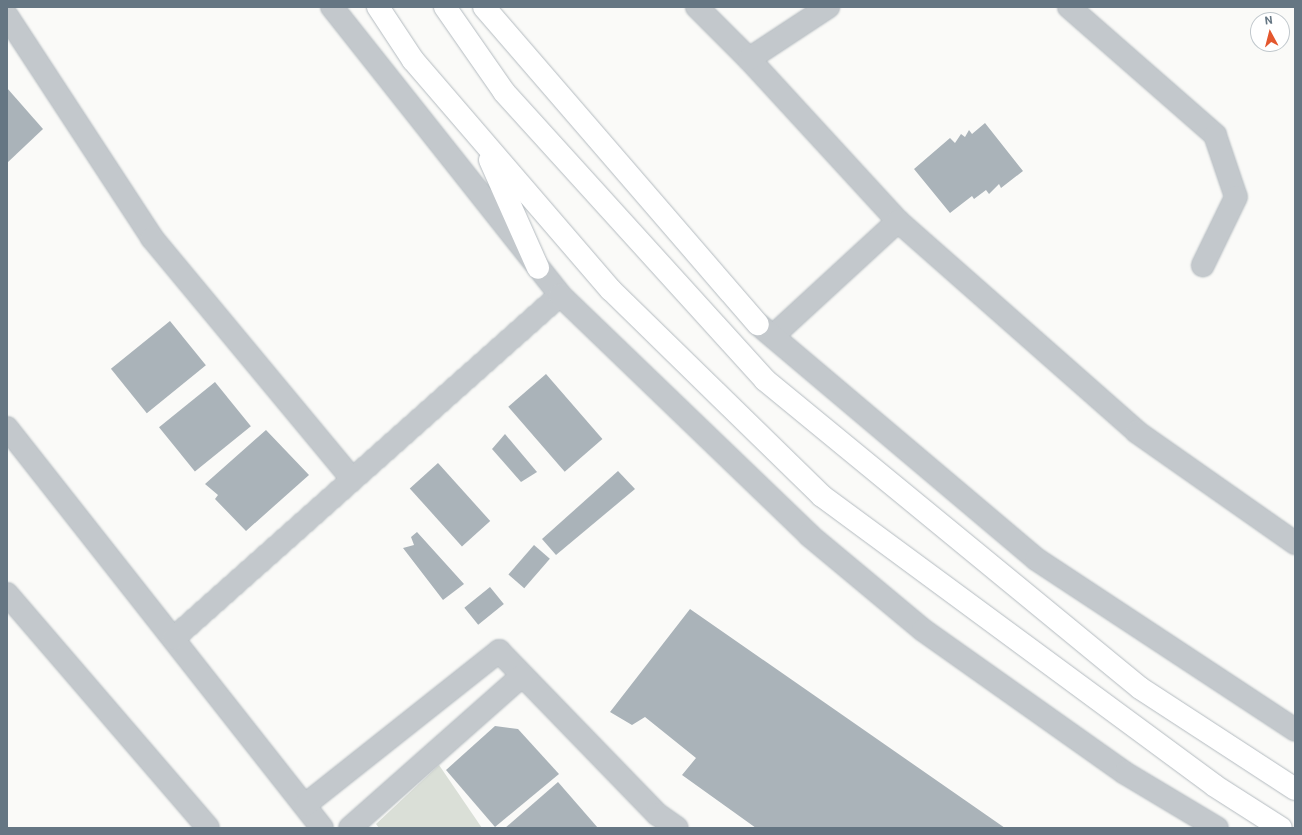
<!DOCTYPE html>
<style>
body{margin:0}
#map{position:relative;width:1302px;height:835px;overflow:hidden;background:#fafaf8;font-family:Roboto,sans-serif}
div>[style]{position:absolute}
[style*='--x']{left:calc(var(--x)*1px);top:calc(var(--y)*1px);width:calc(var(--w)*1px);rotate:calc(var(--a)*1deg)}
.green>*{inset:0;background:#dadfd7}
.building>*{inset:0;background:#aab3b9;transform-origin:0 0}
.roads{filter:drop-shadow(0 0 1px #b3babf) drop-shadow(0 0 1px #b3babf)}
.minor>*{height:22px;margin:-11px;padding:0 11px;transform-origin:11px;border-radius:11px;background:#c3c8cc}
.tertiary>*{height:22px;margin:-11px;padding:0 11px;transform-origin:11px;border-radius:11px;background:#c3c8cc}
.secondary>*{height:22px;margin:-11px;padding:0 11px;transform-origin:11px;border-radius:11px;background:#fff}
span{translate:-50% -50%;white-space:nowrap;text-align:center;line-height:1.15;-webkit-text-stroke:4px #fff;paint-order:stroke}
.frame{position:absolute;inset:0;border:8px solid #657683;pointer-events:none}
.north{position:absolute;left:1250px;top:12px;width:40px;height:40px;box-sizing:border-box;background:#fff;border:1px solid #c1c8cd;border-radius:50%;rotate:353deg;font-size:11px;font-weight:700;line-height:16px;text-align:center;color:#657683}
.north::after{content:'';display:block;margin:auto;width:14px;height:18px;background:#e4572e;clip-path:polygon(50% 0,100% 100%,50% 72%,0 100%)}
</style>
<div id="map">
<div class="green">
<i style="clip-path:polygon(439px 765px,482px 828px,379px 828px,376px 824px)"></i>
</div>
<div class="building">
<i style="clip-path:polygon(7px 88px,43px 129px,7px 163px)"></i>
<i style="clip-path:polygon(985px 123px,1023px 171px,1001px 188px,999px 184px,989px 194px,986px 190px,974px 199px,972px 196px,950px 213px,914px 169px,950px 138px,955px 143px,961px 134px,965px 137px,969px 130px,972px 134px)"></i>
<i style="left:170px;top:321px;width:57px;height:76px;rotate:51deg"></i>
<i style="left:546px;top:374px;width:86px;height:50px;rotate:49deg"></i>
<i style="left:215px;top:382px;width:57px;height:72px;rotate:51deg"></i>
<i style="clip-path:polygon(266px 430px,309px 475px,246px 531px,215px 499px,218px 495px,205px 484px)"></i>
<i style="clip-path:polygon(505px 434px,537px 472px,521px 482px,492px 449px)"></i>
<i style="left:438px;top:463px;width:78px;height:38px;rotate:48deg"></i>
<i style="clip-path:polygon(618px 471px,635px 489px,556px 555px,542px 539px)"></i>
<i style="clip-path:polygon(417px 532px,464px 584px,443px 600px,403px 548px,414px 545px,411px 537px)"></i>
<i style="left:534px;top:545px;width:21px;height:39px;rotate:41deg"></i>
<i style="left:490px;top:587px;width:22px;height:33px;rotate:51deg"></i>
<i style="clip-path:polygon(690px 609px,1005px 828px,756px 828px,682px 775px,696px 758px,645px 717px,632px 725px,610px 712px)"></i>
<i style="clip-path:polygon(495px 726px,518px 729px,559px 774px,495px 827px,446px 770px)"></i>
<i style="clip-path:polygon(558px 782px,598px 828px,505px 828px)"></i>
</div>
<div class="roads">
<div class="minor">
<i style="--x:697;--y:7;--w:74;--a:45"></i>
<i style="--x:749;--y:59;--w:220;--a:47.4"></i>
<i style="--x:898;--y:221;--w:319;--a:41.4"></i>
<i style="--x:1137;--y:432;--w:193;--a:35.1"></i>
<i style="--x:1069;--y:7;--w:194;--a:41.2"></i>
<i style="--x:1215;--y:135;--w:65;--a:71.3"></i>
<i style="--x:1236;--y:197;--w:76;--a:115.9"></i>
<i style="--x:7;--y:16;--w:265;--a:56.8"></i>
<i style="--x:152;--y:238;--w:313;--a:50.3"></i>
<i style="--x:749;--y:59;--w:95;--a:-33.4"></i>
<i style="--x:773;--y:336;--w:170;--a:-42.6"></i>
<i style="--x:7;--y:428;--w:509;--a:51.78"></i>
<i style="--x:7;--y:594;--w:308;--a:49.3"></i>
<i style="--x:174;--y:638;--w:516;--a:-41.62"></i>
<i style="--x:305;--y:805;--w:248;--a:-38.4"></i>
<i style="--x:499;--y:651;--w:227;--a:45.9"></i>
<i style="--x:657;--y:814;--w:24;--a:35"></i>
<i style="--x:350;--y:828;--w:230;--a:-41.5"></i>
</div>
<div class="tertiary">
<i style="--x:332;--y:7;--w:367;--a:51.6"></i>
<i style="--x:560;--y:295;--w:346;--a:43.9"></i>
<i style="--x:809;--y:535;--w:148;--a:39.8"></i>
<i style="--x:923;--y:630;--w:247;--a:35.3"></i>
<i style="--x:1125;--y:773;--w:107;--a:30.9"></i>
<i style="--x:758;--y:324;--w:364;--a:40.2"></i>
<i style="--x:1036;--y:559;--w:310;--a:33.4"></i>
</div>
<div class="secondary">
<i style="--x:378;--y:7;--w:64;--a:56.6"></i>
<i style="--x:413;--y:60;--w:303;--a:49.3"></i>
<i style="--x:611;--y:290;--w:295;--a:44.3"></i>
<i style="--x:822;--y:496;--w:488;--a:36.4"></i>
<i style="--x:1215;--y:786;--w:78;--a:32.5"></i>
<i style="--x:445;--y:7;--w:103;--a:55.2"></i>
<i style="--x:504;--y:92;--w:389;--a:47.8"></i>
<i style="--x:765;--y:380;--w:485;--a:39.4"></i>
<i style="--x:1140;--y:688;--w:185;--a:33.1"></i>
<i style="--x:484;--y:7;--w:419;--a:49.2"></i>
<i style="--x:490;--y:160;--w:118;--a:66"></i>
</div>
</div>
<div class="frame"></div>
<div class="north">N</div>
</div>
